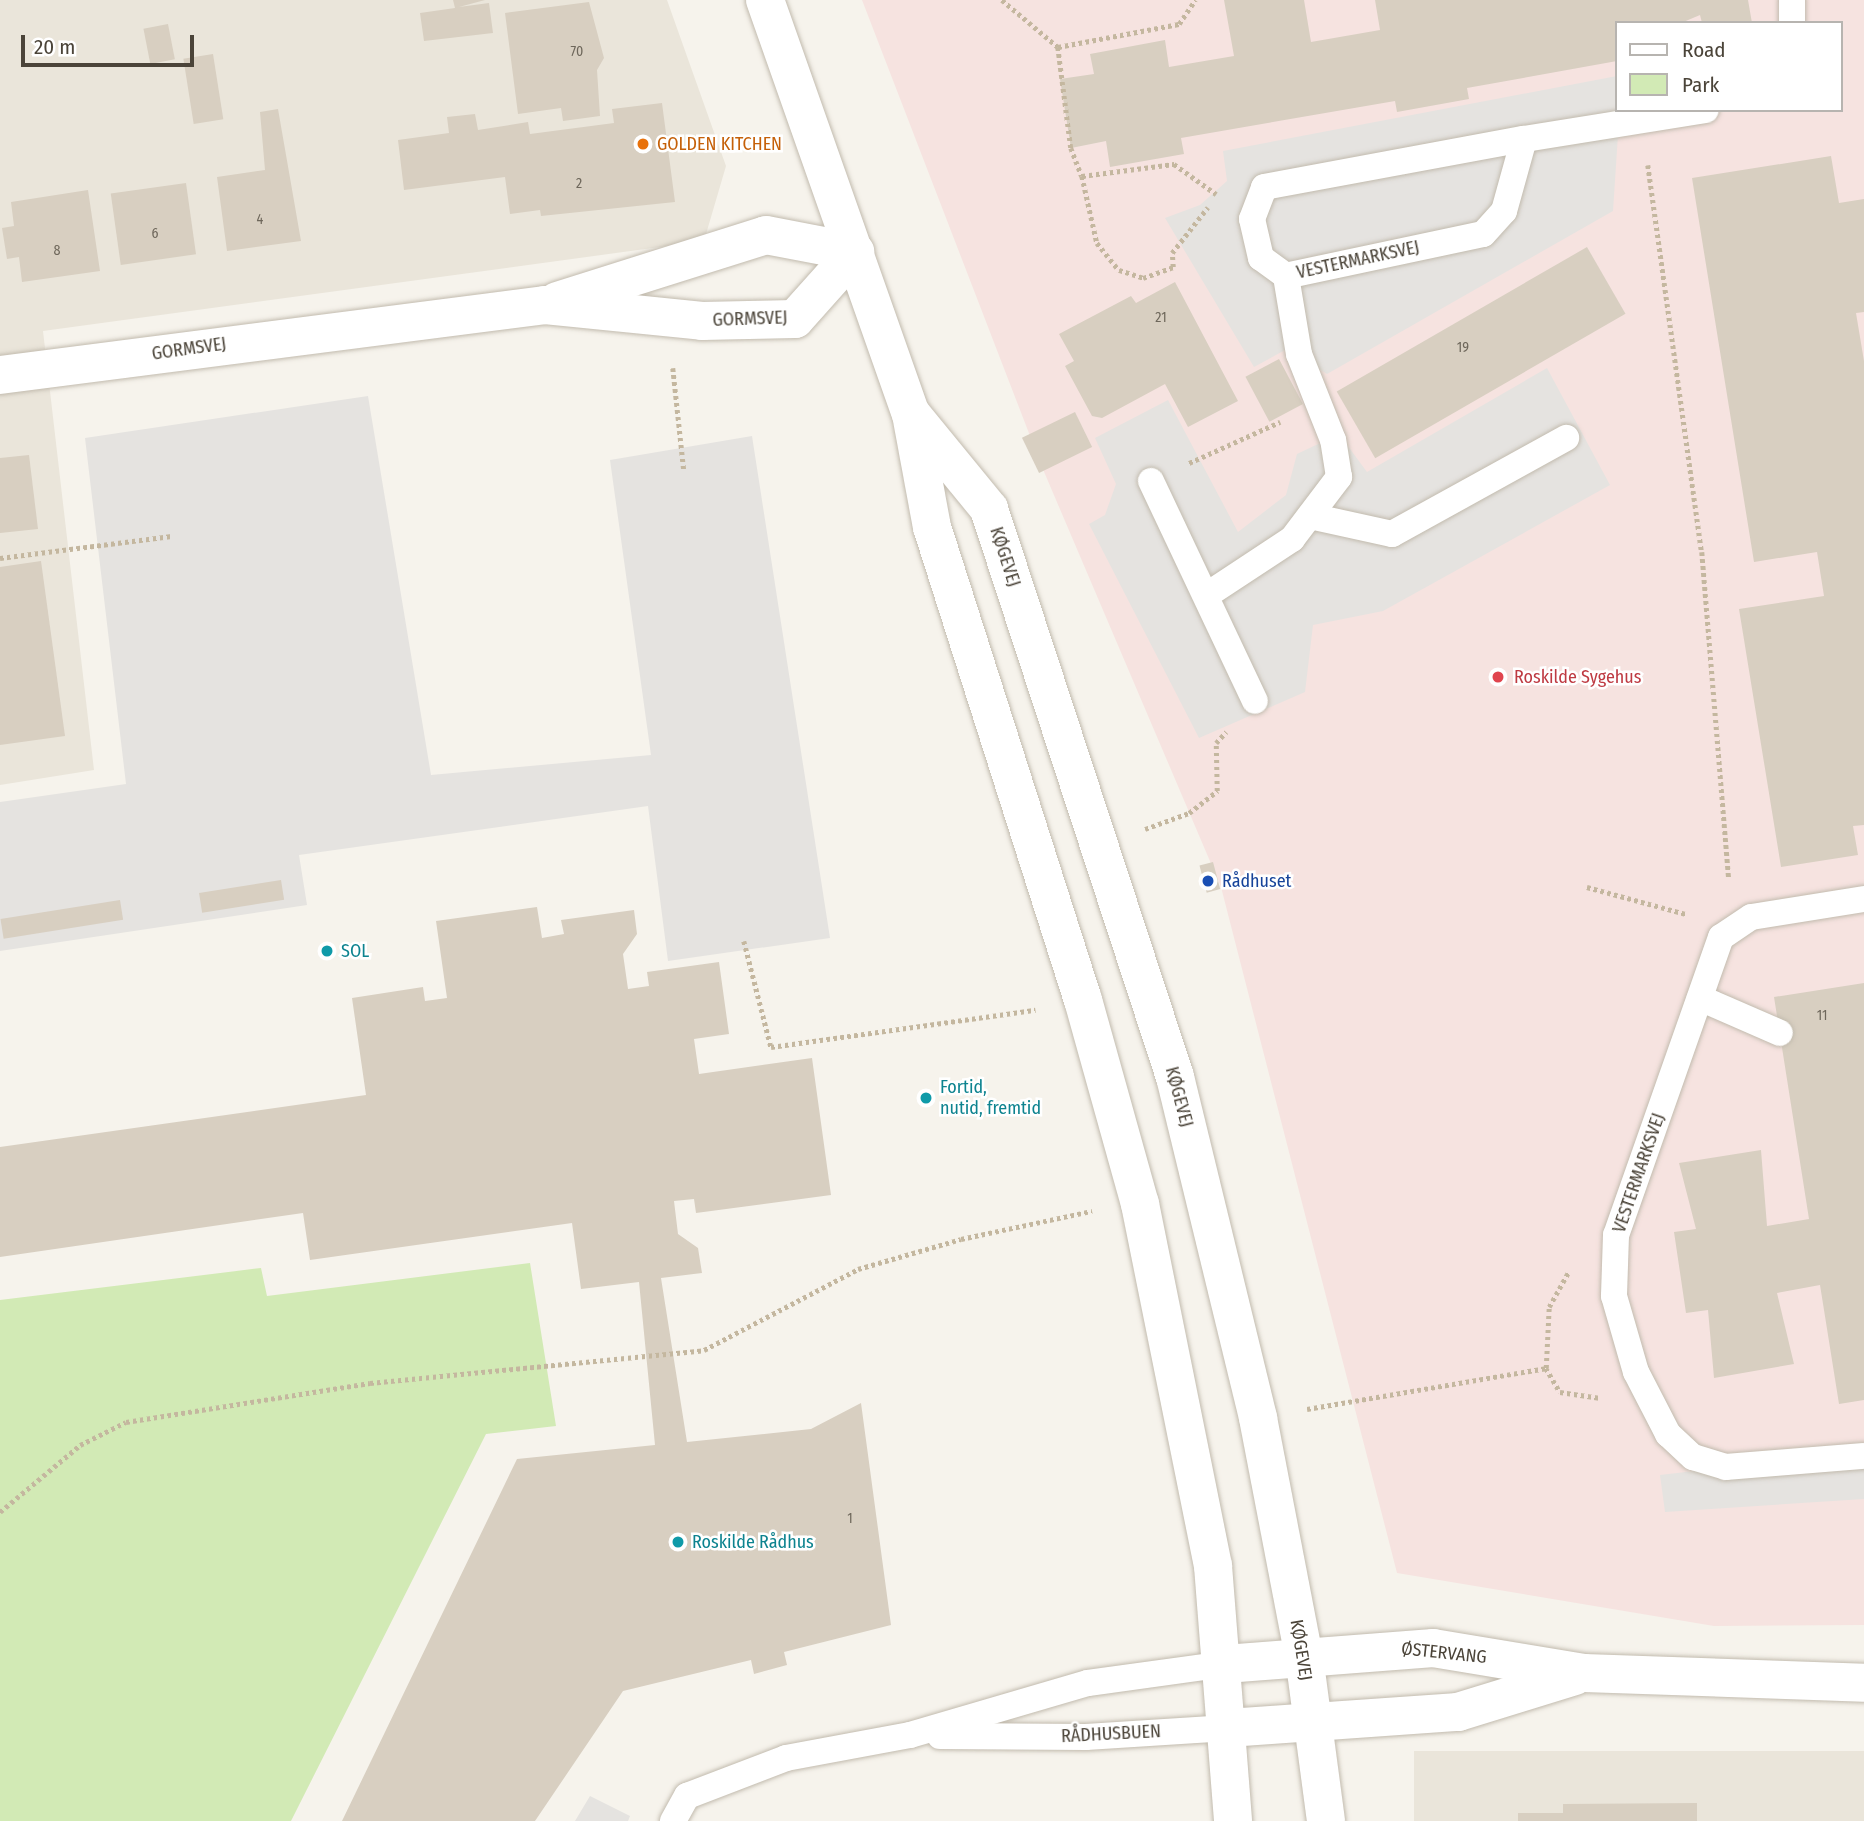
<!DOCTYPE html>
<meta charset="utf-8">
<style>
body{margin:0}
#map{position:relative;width:1864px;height:1821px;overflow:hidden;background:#f6f3ec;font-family:"Fira Sans Condensed",sans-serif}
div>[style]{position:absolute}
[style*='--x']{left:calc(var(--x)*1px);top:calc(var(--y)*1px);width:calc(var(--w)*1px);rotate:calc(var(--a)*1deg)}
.residential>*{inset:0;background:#eae5da;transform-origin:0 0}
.medical>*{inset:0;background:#f6e3e0}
.green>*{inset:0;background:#d2eab5}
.parking>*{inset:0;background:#e5e3e0}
.building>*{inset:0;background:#d8cfc1;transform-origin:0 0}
.path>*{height:4.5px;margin-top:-2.25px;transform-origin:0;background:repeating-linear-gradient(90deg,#c4b79f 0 3.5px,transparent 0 7px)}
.roads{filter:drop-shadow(0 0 2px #c2bbae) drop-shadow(0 0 2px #c2bbae)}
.service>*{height:26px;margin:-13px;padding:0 13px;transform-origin:13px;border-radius:13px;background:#fff}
.minor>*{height:38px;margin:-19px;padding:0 19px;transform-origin:19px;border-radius:19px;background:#fff}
.tertiary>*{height:38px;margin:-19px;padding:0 19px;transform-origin:19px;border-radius:19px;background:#fff}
.dots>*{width:19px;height:19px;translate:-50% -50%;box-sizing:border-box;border:4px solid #fff;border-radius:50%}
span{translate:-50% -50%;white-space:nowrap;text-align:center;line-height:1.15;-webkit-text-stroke:5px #fff;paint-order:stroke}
.number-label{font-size:14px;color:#6e675b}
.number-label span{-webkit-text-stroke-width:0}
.food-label{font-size:18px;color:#c56008}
.left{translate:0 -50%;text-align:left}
.street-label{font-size:18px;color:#4b4439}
.health-label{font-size:18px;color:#be3a42}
.transit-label{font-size:18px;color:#164399}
.culture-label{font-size:18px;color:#0d838f}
.legend{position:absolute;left:1615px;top:21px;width:228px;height:91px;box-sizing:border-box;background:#fff;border:2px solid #b7b4b0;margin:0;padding:9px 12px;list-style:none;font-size:21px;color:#4b4439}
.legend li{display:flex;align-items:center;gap:14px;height:35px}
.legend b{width:35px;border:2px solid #b7b4b0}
.scale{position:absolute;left:21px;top:35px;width:173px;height:32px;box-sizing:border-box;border:4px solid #4b4439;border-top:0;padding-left:9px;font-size:21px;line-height:24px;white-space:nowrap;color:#4b4439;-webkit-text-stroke:5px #fff;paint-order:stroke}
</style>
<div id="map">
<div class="residential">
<i style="clip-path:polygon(0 0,667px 0,726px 166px,704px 241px,43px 331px,94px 770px,0 785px)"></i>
<i style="left:1864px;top:1751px;width:70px;height:450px;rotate:90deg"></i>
</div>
<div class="medical">
<i style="clip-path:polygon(evenodd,862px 0,1864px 0,1864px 1625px,1714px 1626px,1397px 1573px,1221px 887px,1042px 467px,862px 0,1617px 23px,1841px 23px,1841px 110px,1617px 110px,1617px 23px)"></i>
</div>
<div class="green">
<i style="clip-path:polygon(530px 1263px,556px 1426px,486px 1434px,291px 1821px,0 1821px,0 1300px,261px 1268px,267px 1296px)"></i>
</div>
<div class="parking">
<i style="clip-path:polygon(1617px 76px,1617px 110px,1641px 110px,1618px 135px,1613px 211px,1327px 374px,1287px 349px,1254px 367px,1165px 218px,1200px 205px,1227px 181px,1223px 151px)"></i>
<i style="clip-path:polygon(1547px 368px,1610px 485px,1383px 611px,1313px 625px,1305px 692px,1199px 738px,1089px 524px,1105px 515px,1116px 484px,1095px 438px,1168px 400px,1238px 532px,1286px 495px,1297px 454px,1339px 434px,1367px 472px)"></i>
<i style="clip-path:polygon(368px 396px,431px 775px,651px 755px,610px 460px,752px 436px,830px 938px,668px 961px,648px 806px,299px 855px,307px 905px,0 951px,0 802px,126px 784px,85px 438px)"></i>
<i style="clip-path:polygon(1864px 1451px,1864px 1499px,1665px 1512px,1660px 1475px)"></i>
<i style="clip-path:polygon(590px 1796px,630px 1816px,628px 1821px,575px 1821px)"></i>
</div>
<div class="building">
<i style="clip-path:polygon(453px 0,485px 0,459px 7px,489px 3px,493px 33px,424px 41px,420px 13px,455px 8px)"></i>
<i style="clip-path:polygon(1224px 0,1304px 0,1311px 42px,1380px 30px,1375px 0,1748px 0,1752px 23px,1702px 23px,1700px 15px,1681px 23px,1617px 23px,1617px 61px,1467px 88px,1469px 99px,1397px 112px,1395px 101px,1181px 138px,1184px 154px,1110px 167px,1106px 141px,1071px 148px,1060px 79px,1094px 74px,1090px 54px,1165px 40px,1169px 67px,1234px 56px)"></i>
<i style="clip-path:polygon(589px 2px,604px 58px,597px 70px,600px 116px,563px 121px,561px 108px,518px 114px,505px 13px)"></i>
<i style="left:168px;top:24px;width:36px;height:25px;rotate:79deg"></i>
<i style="left:213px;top:54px;width:66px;height:30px;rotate:81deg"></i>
<i style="clip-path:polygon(662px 103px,675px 202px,541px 216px,540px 210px,510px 214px,505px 177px,404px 190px,398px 140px,449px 133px,447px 117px,475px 114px,478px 130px,528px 122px,530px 134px,614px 123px,612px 109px)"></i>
<i style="clip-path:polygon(278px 109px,301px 241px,227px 251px,217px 177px,265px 170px,260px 112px)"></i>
<i style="clip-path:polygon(1831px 156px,1839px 203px,1864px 199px,1864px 312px,1856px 313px,1864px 361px,1864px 825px,1853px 826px,1858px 855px,1781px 867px,1739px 609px,1824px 596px,1817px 552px,1754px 562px,1692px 178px)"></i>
<i style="left:186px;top:183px;width:72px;height:76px;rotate:82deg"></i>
<i style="clip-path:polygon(88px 190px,100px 271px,22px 282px,19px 257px,7px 259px,2px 228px,14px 226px,11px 202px)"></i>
<i style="left:1587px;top:247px;width:77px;height:289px;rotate:60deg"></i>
<i style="clip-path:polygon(1175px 282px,1238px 401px,1188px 427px,1165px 384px,1102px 418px,1092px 416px,1065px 366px,1074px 361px,1059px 334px,1131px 296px,1136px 303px)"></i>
<i style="left:1279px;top:359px;width:51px;height:38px;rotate:62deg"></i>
<i style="left:1075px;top:412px;width:39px;height:59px;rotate:64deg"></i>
<i style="clip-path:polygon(29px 455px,38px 529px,0 533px,0 458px)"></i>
<i style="clip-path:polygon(41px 561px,65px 736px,0 745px,0 567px)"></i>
<i style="left:1213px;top:862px;width:28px;height:14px;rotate:75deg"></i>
<i style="left:281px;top:880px;width:20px;height:83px;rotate:81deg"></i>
<i style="left:120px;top:900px;width:20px;height:121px;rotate:81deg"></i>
<i style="clip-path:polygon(537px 907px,542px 938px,564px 934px,561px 920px,634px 910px,637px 934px,623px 954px,628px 989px,649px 986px,647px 972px,719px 962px,729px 1034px,694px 1039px,699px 1074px,812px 1058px,831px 1195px,696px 1213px,694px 1199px,674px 1201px,678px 1234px,698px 1248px,702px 1273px,661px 1278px,687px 1442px,811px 1429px,861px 1403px,891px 1625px,784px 1652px,787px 1665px,754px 1674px,751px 1660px,623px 1691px,535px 1821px,342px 1821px,517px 1459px,655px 1445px,639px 1282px,581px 1289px,572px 1223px,310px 1260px,303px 1213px,0 1257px,0 1147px,366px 1095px,352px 998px,423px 987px,425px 1001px,447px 998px,436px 921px)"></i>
<i style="clip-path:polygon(1864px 983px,1864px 1400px,1839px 1404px,1820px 1285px,1777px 1293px,1794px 1364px,1714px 1378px,1708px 1310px,1686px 1313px,1674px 1232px,1696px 1229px,1679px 1163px,1761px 1150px,1767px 1226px,1809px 1219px,1774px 997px)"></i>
<i style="clip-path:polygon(1697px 1803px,1697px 1821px,1518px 1821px,1518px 1813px,1563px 1813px,1563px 1804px)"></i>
</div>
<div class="path">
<i style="--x:1002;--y:0;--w:73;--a:40"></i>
<i style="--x:1058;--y:47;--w:102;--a:82.7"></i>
<i style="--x:1071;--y:148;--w:30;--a:69"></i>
<i style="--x:1082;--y:176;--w:93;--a:-7.4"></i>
<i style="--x:1174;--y:164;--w:52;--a:35.5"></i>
<i style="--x:1058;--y:47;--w:123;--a:-10.8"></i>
<i style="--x:1179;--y:24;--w:29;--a:-56"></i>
<i style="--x:1648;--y:165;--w:391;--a:82.1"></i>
<i style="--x:1702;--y:552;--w:328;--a:85.3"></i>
<i style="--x:1082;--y:176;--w:69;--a:77.4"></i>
<i style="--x:1097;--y:243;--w:35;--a:51"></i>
<i style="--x:1119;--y:270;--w:25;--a:18"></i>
<i style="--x:1143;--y:278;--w:32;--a:-20"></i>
<i style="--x:1173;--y:267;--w:14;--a:-94"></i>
<i style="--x:1172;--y:253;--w:58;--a:-52"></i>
<i style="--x:673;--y:368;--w:104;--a:83.9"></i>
<i style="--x:1189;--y:463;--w:100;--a:-24.3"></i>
<i style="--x:0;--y:558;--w:173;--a:-7.3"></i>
<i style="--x:1145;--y:829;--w:47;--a:-20"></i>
<i style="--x:1189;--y:813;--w:36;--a:-38"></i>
<i style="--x:1217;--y:791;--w:48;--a:-91.2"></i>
<i style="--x:1216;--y:743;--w:15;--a:-48"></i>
<i style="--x:1587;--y:887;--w:103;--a:15.3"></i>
<i style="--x:744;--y:941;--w:109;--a:75.7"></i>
<i style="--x:771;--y:1047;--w:267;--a:-8"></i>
<i style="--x:1546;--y:1368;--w:28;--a:60"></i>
<i style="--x:1560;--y:1392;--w:41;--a:8.3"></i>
<i style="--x:1307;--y:1409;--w:242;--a:-9.7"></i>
<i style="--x:1546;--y:1368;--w:61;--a:-87.2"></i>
<i style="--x:1549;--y:1307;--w:41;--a:-60.9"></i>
<i style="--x:0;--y:1512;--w:104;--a:-39.9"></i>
<i style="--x:80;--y:1445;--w:51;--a:-26.6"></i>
<i style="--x:126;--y:1422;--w:247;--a:-9.1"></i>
<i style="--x:370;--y:1383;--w:336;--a:-5.6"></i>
<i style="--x:704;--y:1350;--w:174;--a:-27.7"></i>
<i style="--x:858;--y:1269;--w:107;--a:-16.2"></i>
<i style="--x:961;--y:1239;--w:134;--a:-12.1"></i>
</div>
<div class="roads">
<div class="service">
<i style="--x:1792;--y:23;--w:23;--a:-90"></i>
<i style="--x:1524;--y:139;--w:75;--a:105.5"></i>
<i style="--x:1504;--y:211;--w:31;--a:132"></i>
<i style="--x:1483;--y:234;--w:201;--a:168"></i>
<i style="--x:1286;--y:276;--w:31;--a:-144"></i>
<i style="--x:1261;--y:258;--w:40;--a:-103"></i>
<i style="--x:1252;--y:219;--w:34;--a:-69"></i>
<i style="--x:1264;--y:187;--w:264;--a:-10.5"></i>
<i style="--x:1524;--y:139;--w:184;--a:-9.1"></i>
<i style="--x:1151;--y:481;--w:243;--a:64.7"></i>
<i style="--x:1310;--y:516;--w:84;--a:12.4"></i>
<i style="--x:1392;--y:534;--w:199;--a:-28.9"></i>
<i style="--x:1207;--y:595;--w:102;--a:-33.4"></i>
<i style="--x:1292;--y:539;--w:78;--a:-52.8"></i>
<i style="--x:1339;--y:477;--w:37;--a:-99"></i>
<i style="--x:1333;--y:440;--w:92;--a:-111.6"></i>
<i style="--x:1299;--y:354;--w:79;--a:-99.5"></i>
<i style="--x:1864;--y:899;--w:114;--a:170.9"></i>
<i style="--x:1751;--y:917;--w:36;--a:146"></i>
<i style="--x:1721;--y:937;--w:316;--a:109.4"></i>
<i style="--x:1616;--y:1235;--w:61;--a:91.9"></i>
<i style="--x:1614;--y:1296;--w:79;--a:73.9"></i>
<i style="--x:1636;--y:1372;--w:70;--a:62.7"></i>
<i style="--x:1668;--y:1434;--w:34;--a:43"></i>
<i style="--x:1693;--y:1457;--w:34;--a:17"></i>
<i style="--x:1726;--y:1467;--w:138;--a:-4.6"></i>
<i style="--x:1700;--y:998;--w:87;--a:23.6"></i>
<i style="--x:940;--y:1736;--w:146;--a:0.4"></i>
<i style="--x:1086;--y:1737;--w:142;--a:-3.6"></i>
<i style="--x:673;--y:1821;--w:29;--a:-61"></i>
<i style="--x:687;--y:1796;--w:106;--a:-21"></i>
<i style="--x:786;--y:1758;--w:126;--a:-10.5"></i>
<i style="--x:910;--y:1735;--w:185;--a:-16.3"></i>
<i style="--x:1088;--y:1683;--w:138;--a:-7.9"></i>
</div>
<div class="minor">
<i style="--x:557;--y:301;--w:219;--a:-17.5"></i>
<i style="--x:766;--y:235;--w:91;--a:10.8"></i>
<i style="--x:0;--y:375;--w:549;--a:-7.32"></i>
<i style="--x:545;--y:305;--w:158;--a:5.8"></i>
<i style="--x:702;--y:321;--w:93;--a:-1.2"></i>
<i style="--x:795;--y:319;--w:90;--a:-48.2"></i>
<i style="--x:1225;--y:1664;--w:209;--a:-4.4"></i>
<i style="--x:1433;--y:1648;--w:153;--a:9.4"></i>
<i style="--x:1584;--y:1673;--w:280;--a:2"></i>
<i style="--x:1228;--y:1728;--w:231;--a:-4"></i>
<i style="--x:1458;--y:1712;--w:122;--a:-17.1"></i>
</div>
<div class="tertiary">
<i style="--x:765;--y:0;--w:439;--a:70.6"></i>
<i style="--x:911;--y:414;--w:115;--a:79.5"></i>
<i style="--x:932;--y:527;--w:497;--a:72.3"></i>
<i style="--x:1083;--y:1000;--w:212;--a:74.4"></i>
<i style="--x:1140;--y:1204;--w:369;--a:78.6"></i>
<i style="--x:1213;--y:1566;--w:256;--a:85.5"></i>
<i style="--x:913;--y:416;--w:120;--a:50.7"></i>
<i style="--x:989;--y:509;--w:598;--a:71.87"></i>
<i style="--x:1175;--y:1077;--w:351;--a:76.3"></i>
<i style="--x:1258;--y:1418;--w:242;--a:79.1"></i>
<i style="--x:1304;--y:1656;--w:166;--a:82.4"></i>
</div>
</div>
<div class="dots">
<i style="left:643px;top:144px;background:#e8710a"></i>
<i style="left:1498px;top:677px;background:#e0444e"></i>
<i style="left:1208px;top:881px;background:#1a4fb4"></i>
<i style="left:327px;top:951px;background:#0f9aa8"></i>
<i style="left:926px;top:1098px;background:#0f9aa8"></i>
<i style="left:678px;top:1542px;background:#0f9aa8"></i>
</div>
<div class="number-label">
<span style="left:577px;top:52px">70</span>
<span style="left:579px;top:184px">2</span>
<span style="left:260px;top:220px">4</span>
<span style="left:155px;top:234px">6</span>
<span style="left:57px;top:251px">8</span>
<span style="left:1161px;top:318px">21</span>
<span style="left:1463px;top:348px">19</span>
<span style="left:1822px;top:1016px">11</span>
<span style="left:850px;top:1519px">1</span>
</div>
<div class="food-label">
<span class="left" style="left:657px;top:144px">GOLDEN KITCHEN</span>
</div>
<div class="street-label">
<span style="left:1358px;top:260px;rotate:-12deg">VESTERMARKSVEJ</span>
<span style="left:750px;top:319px;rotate:-2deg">GORMSVEJ</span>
<span style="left:189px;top:349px;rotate:-8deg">GORMSVEJ</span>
<span style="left:1005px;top:557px;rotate:72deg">KØGEVEJ</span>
<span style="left:1179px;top:1097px;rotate:75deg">KØGEVEJ</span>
<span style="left:1639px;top:1173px;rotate:-71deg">VESTERMARKSVEJ</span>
<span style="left:1301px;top:1650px;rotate:81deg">KØGEVEJ</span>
<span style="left:1444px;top:1653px;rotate:6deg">ØSTERVANG</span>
<span style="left:1111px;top:1734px;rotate:-3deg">RÅDHUSBUEN</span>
</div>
<div class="health-label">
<span class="left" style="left:1514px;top:677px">Roskilde Sygehus</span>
</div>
<div class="transit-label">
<span class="left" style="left:1222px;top:881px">Rådhuset</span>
</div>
<div class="culture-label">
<span class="left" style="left:341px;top:951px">SOL</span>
<span class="left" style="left:940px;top:1098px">Fortid,<br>nutid, fremtid</span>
<span class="left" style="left:692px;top:1542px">Roskilde Rådhus</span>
</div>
<ul class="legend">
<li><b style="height:9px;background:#fff"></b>Road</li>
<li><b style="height:19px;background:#d2eab5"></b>Park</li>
</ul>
<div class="scale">20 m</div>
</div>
